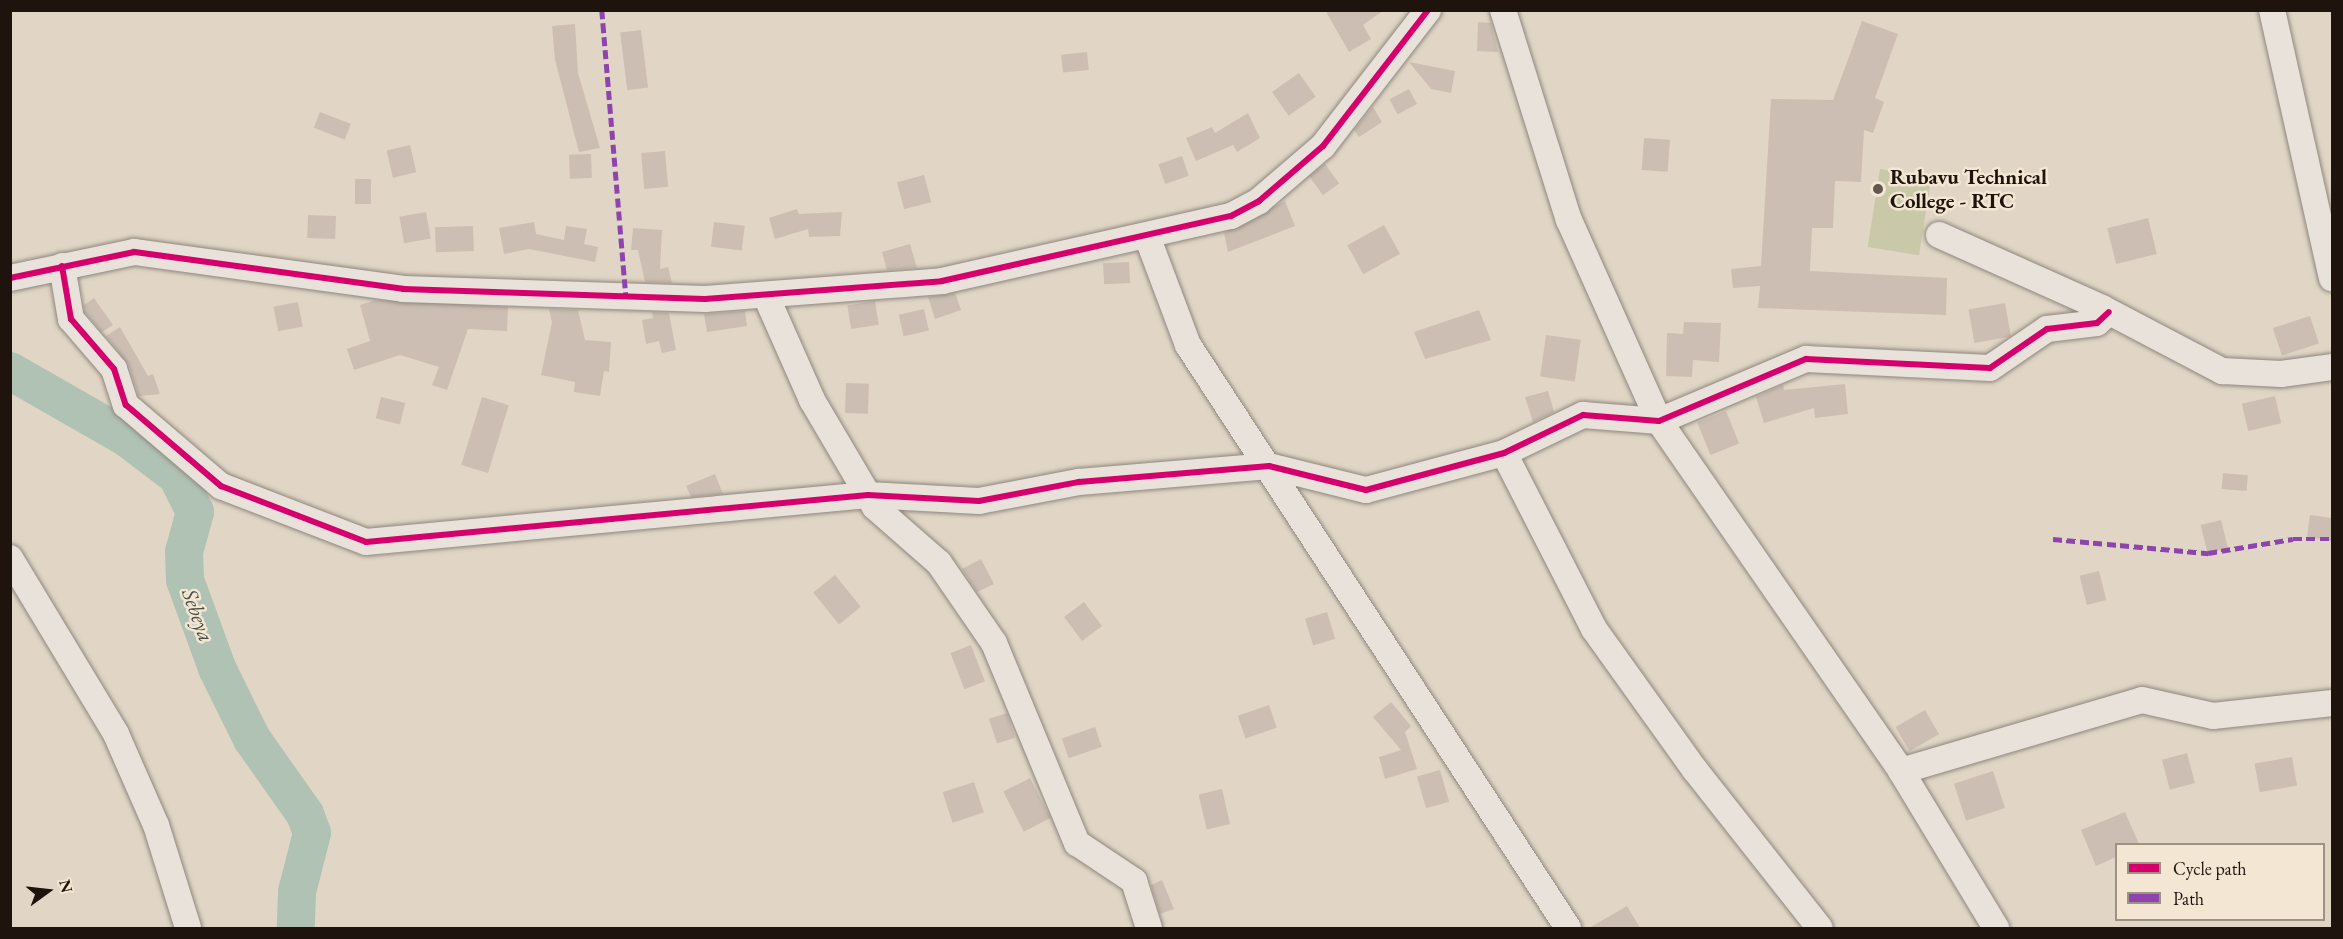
<!DOCTYPE html>
<style>
body{margin:0}
#map{position:relative;width:2343px;height:939px;overflow:hidden;background:#e1d6c6;font-family:"EB Garamond",serif}
div>[style]{position:absolute}
[style*='--x']{left:calc(var(--x)*1px);top:calc(var(--y)*1px);width:calc(var(--w)*1px);rotate:calc(var(--a)*1deg)}
.green>*{inset:0;background:#c9c9a9;transform-origin:0 0}
.river>*{height:38px;margin:-19px;padding:0 19px;transform-origin:19px;border-radius:19px;background:#afc2b4}
.building>*{inset:0;background:#ccbeb3;transform-origin:0 0}
.roads{filter:drop-shadow(0 0 2px #8e867d) drop-shadow(0 0 2px #8e867d)}
.minor>*{height:26px;margin:-13px;padding:0 13px;transform-origin:13px;border-radius:13px;background:#e8e2da}
.quiet>*{height:4.5px;margin-top:-2.25px;transform-origin:0;background:repeating-linear-gradient(90deg,#8e44ad 0 9px,transparent 0 13.5px)}
.cycleway>*{height:6px;margin:-3px;padding:0 3px;transform-origin:3px;border-radius:3px;background:#d6006c}
.dots>*{width:16px;height:16px;translate:-50% -50%;box-sizing:border-box;border:3px solid #f3e6d3;border-radius:50%}
span{translate:-50% -50%;white-space:nowrap;text-align:center;line-height:1.15;-webkit-text-stroke:5px #f3e6d3;paint-order:stroke}
.poi-label{font-size:21px;color:#1f130e;font-weight:700}
.left{translate:0 -50%;text-align:left}
.water-label{font-size:22px;color:#4a4d46;font-style:italic}
.frame{position:absolute;inset:0;border:12px solid #1f130e;pointer-events:none}
.legend{position:absolute;left:2115px;top:843px;width:210px;height:78px;box-sizing:border-box;background:#f3e6d3;border:2px solid #9e9284;margin:0;padding:8px 10px;list-style:none;font-size:18px;color:#1f130e}
.legend li{display:flex;align-items:center;gap:12px;height:30px}
.legend b{width:30px;border:2px solid #9e9284}
.north{position:absolute;left:18px;top:861px;width:60px;height:60px;-webkit-text-stroke:4px #f3e6d3;paint-order:stroke;rotate:75deg;font-size:16px;font-weight:700;line-height:24px;text-align:center;color:#1f130e}
.north::after{content:'';display:block;margin:auto;width:21px;height:27px;background:#1f130e;clip-path:polygon(50% 0,100% 100%,50% 72%,0 100%)}
</style>
<div id="map">
<div class="green">
<i style="left:1880px;top:169px;width:52px;height:79px;rotate:9deg"></i>
</div>
<div class="river">
<i style="--x:10;--y:371;--w:135;--a:29.8"></i>
<i style="--x:127;--y:438;--w:63;--a:37.2"></i>
<i style="--x:177;--y:476;--w:40;--a:63.4"></i>
<i style="--x:195;--y:512;--w:41;--a:105.4"></i>
<i style="--x:184;--y:552;--w:28;--a:88"></i>
<i style="--x:185;--y:580;--w:94;--a:70"></i>
<i style="--x:217;--y:668;--w:79;--a:63.8"></i>
<i style="--x:252;--y:739;--w:92;--a:54.8"></i>
<i style="--x:305;--y:814;--w:20;--a:70"></i>
<i style="--x:312;--y:833;--w:61;--a:104.3"></i>
<i style="--x:297;--y:892;--w:36;--a:92"></i>
</div>
<div class="building">
<i style="clip-path:polygon(1325px 10px,1384px 10px,1363px 25px,1371px 39px,1349px 52px)"></i>
<i style="clip-path:polygon(1862px 21px,1898px 34px,1875px 98px,1884px 102px,1873px 133px,1864px 130px,1861px 182px,1835px 181px,1833px 228px,1812px 228px,1810px 271px,1947px 278px,1946px 315px,1758px 308px,1760px 286px,1733px 288px,1731px 269px,1761px 266px,1771px 99px,1833px 100px)"></i>
<i style="clip-path:polygon(1478px 22px,1491px 23px,1498px 52px,1477px 51px)"></i>
<i style="clip-path:polygon(575px 24px,578px 73px,600px 148px,579px 152px,555px 60px,552px 26px)"></i>
<i style="left:641px;top:30px;width:58px;height:21px;rotate:83deg"></i>
<i style="left:1087px;top:52px;width:18px;height:26px;rotate:84deg"></i>
<i style="clip-path:polygon(1409px 62px,1455px 71px,1451px 93px,1431px 89px)"></i>
<i style="left:1299px;top:73px;width:29px;height:33px;rotate:55deg"></i>
<i style="left:1409px;top:89px;width:17px;height:22px;rotate:62deg"></i>
<i style="clip-path:polygon(1373px 107px,1382px 122px,1359px 137px,1354px 130px)"></i>
<i style="left:320px;top:112px;width:33px;height:17px;rotate:21deg"></i>
<i style="clip-path:polygon(1248px 113px,1260px 138px,1237px 152px,1233px 145px,1196px 161px,1186px 138px,1212px 127px,1215px 133px)"></i>
<i style="left:1644px;top:138px;width:26px;height:32px;rotate:4deg"></i>
<i style="left:410px;top:145px;width:28px;height:24px;rotate:77deg"></i>
<i style="left:665px;top:151px;width:36px;height:24px;rotate:85deg"></i>
<i style="left:591px;top:154px;width:24px;height:22px;rotate:88deg"></i>
<i style="left:1182px;top:156px;width:21px;height:25px;rotate:71deg"></i>
<i style="left:1325px;top:164px;width:24px;height:20px;rotate:54deg"></i>
<i style="left:924px;top:175px;width:28px;height:28px;rotate:75deg"></i>
<i style="left:355px;top:179px;width:16px;height:25px"></i>
<i style="clip-path:polygon(1285px 201px,1295px 226px,1228px 252px,1224px 233px)"></i>
<i style="clip-path:polygon(797px 209px,799px 214px,842px 212px,840px 236px,809px 237px,808px 229px,775px 239px,769px 218px)"></i>
<i style="left:426px;top:212px;width:27px;height:27px;rotate:80deg"></i>
<i style="left:308px;top:215px;width:28px;height:23px;rotate:2deg"></i>
<i style="left:2148px;top:218px;width:37px;height:42px;rotate:76deg"></i>
<i style="clip-path:polygon(534px 222px,536px 234px,564px 240px,566px 226px,587px 229px,584px 244px,598px 247px,595px 262px,529px 249px,504px 254px,499px 228px)"></i>
<i style="left:714px;top:222px;width:31px;height:25px;rotate:7deg"></i>
<i style="left:1384px;top:225px;width:33px;height:42px;rotate:61deg"></i>
<i style="left:473px;top:226px;width:25px;height:38px;rotate:88deg"></i>
<i style="clip-path:polygon(633px 228px,662px 230px,660px 269px,668px 267px,672px 283px,645px 282px,638px 250px,631px 250px)"></i>
<i style="clip-path:polygon(910px 244px,917px 268px,887px 270px,882px 252px)"></i>
<i style="left:1129px;top:262px;width:21px;height:26px;rotate:87deg"></i>
<i style="clip-path:polygon(955px 293px,961px 310px,935px 319px,928px 297px)"></i>
<i style="clip-path:polygon(94px 298px,113px 325px,102px 332px,85px 312px,84px 305px)"></i>
<i style="clip-path:polygon(376px 300px,508px 307px,507px 331px,468px 329px,447px 390px,432px 385px,439px 367px,400px 355px,354px 370px,347px 349px,370px 341px,360px 305px)"></i>
<i style="left:875px;top:301px;width:24px;height:28px;rotate:81deg"></i>
<i style="left:298px;top:302px;width:25px;height:25px;rotate:79deg"></i>
<i style="left:2005px;top:303px;width:34px;height:37px;rotate:80deg"></i>
<i style="clip-path:polygon(549px 309px,578px 310px,585px 340px,611px 342px,609px 372px,604px 371px,600px 396px,574px 392px,575px 382px,541px 375px,552px 322px)"></i>
<i style="left:924px;top:309px;width:22px;height:26px;rotate:77deg"></i>
<i style="clip-path:polygon(1479px 310px,1491px 340px,1425px 359px,1414px 332px)"></i>
<i style="clip-path:polygon(745px 311px,747px 326px,707px 332px,704px 314px)"></i>
<i style="clip-path:polygon(652px 312px,669px 313px,676px 350px,662px 353px,659px 341px,646px 344px,642px 320px,653px 318px)"></i>
<i style="left:2310px;top:316px;width:29px;height:39px;rotate:72deg"></i>
<i style="clip-path:polygon(1684px 322px,1721px 323px,1719px 362px,1693px 360px,1692px 377px,1666px 376px,1667px 333px,1683px 334px)"></i>
<i style="clip-path:polygon(120px 327px,148px 376px,153px 374px,160px 394px,139px 396px,128px 364px,106px 336px)"></i>
<i style="left:1546px;top:335px;width:35px;height:42px;rotate:8deg"></i>
<i style="left:846px;top:383px;width:23px;height:30px;rotate:2deg"></i>
<i style="clip-path:polygon(1845px 384px,1848px 414px,1815px 418px,1814px 408px,1764px 423px,1756px 397px,1783px 385px,1784px 390px)"></i>
<i style="clip-path:polygon(1548px 391px,1554px 412px,1533px 422px,1525px 397px)"></i>
<i style="left:2275px;top:396px;width:28px;height:34px;rotate:77deg"></i>
<i style="left:381px;top:397px;width:25px;height:22px;rotate:14deg"></i>
<i style="left:482px;top:397px;width:28px;height:71px;rotate:17deg"></i>
<i style="left:1726px;top:411px;width:35px;height:31px;rotate:68deg"></i>
<i style="left:2223px;top:473px;width:25px;height:16px;rotate:5deg"></i>
<i style="clip-path:polygon(715px 474px,723px 494px,691px 497px,686px 486px)"></i>
<i style="clip-path:polygon(2310px 515px,2332px 518px,2332px 541px,2307px 537px)"></i>
<i style="left:2221px;top:520px;width:29px;height:21px;rotate:76deg"></i>
<i style="clip-path:polygon(981px 559px,994px 584px,977px 592px,962px 569px)"></i>
<i style="left:2099px;top:571px;width:30px;height:20px;rotate:76deg"></i>
<i style="left:835px;top:575px;width:41px;height:28px;rotate:51deg"></i>
<i style="left:1084px;top:602px;width:30px;height:25px;rotate:53deg"></i>
<i style="left:1327px;top:612px;width:28px;height:23px;rotate:73deg"></i>
<i style="left:971px;top:645px;width:39px;height:22px;rotate:69deg"></i>
<i style="clip-path:polygon(1391px 702px,1411px 726px,1405px 732px,1417px 769px,1385px 779px,1379px 757px,1401px 750px,1373px 717px)"></i>
<i style="left:1269px;top:705px;width:24px;height:33px;rotate:71deg"></i>
<i style="left:1925px;top:710px;width:28px;height:34px;rotate:60deg"></i>
<i style="left:1007px;top:713px;width:26px;height:19px;rotate:72deg"></i>
<i style="left:1095px;top:727px;width:21px;height:35px;rotate:71deg"></i>
<i style="left:2187px;top:753px;width:31px;height:26px;rotate:75deg"></i>
<i style="left:2292px;top:757px;width:29px;height:38px;rotate:80deg"></i>
<i style="left:1440px;top:770px;width:33px;height:24px;rotate:74deg"></i>
<i style="left:1993px;top:771px;width:39px;height:41px;rotate:72deg"></i>
<i style="left:1030px;top:778px;width:45px;height:30px;rotate:63deg"></i>
<i style="left:974px;top:782px;width:32px;height:33px;rotate:72deg"></i>
<i style="left:1222px;top:789px;width:36px;height:24px;rotate:77deg"></i>
<i style="clip-path:polygon(2125px 812px,2139px 844px,2116px 844px,2116px 857px,2096px 866px,2081px 830px)"></i>
<i style="clip-path:polygon(1162px 880px,1174px 909px,1160px 914px,1151px 885px)"></i>
<i style="clip-path:polygon(1627px 906px,1640px 928px,1589px 928px)"></i>
</div>
<div class="roads">
<div class="minor">
<i style="--x:1503;--y:10;--w:220;--a:72.6"></i>
<i style="--x:1569;--y:220;--w:220;--a:65.9"></i>
<i style="--x:1659;--y:421;--w:426;--a:55.3"></i>
<i style="--x:1901;--y:771;--w:184;--a:58.8"></i>
<i style="--x:2272;--y:10;--w:275;--a:77.4"></i>
<i style="--x:1939;--y:235;--w:179;--a:24.1"></i>
<i style="--x:2102;--y:308;--w:136;--a:27.7"></i>
<i style="--x:2222;--y:371;--w:59;--a:2.9"></i>
<i style="--x:2281;--y:374;--w:51;--a:-7.8"></i>
<i style="--x:1147;--y:236;--w:116;--a:69.4"></i>
<i style="--x:1188;--y:345;--w:696;--a:56.9"></i>
<i style="--x:62;--y:266;--w:54;--a:80.4"></i>
<i style="--x:71;--y:319;--w:66;--a:49.3"></i>
<i style="--x:114;--y:369;--w:38;--a:72"></i>
<i style="--x:126;--y:405;--w:125;--a:40.5"></i>
<i style="--x:221;--y:486;--w:155;--a:21.1"></i>
<i style="--x:366;--y:542;--w:504;--a:-5.35"></i>
<i style="--x:868;--y:495;--w:111;--a:3.1"></i>
<i style="--x:979;--y:501;--w:102;--a:-10.8"></i>
<i style="--x:1079;--y:482;--w:191;--a:-4.8"></i>
<i style="--x:1269;--y:466;--w:100;--a:13.9"></i>
<i style="--x:1366;--y:490;--w:143;--a:-15"></i>
<i style="--x:1504;--y:453;--w:88;--a:-25.7"></i>
<i style="--x:1583;--y:415;--w:76;--a:4.5"></i>
<i style="--x:1659;--y:421;--w:160;--a:-22.9"></i>
<i style="--x:1806;--y:359;--w:184;--a:2.8"></i>
<i style="--x:1990;--y:368;--w:69;--a:-34.4"></i>
<i style="--x:2047;--y:329;--w:50;--a:-6.8"></i>
<i style="--x:2097;--y:323;--w:16;--a:-43"></i>
<i style="--x:10;--y:278;--w:127;--a:-11.8"></i>
<i style="--x:134;--y:252;--w:272;--a:7.8"></i>
<i style="--x:403;--y:289;--w:302;--a:1.9"></i>
<i style="--x:705;--y:299;--w:238;--a:-4.3"></i>
<i style="--x:942;--y:281;--w:296;--a:-12.7"></i>
<i style="--x:1231;--y:216;--w:32;--a:-28"></i>
<i style="--x:1259;--y:201;--w:84;--a:-40.7"></i>
<i style="--x:1323;--y:146;--w:172;--a:-52.3"></i>
<i style="--x:766;--y:296;--w:114;--a:66.1"></i>
<i style="--x:812;--y:400;--w:124;--a:59.5"></i>
<i style="--x:875;--y:507;--w:85;--a:41.2"></i>
<i style="--x:939;--y:563;--w:97;--a:55.5"></i>
<i style="--x:994;--y:643;--w:217;--a:67.5"></i>
<i style="--x:1077;--y:843;--w:69;--a:33.7"></i>
<i style="--x:1134;--y:881;--w:49;--a:72.3"></i>
<i style="--x:1504;--y:453;--w:198;--a:62.9"></i>
<i style="--x:1594;--y:629;--w:173;--a:54.4"></i>
<i style="--x:1695;--y:770;--w:201;--a:51.7"></i>
<i style="--x:10;--y:558;--w:205;--a:58.9"></i>
<i style="--x:116;--y:734;--w:99;--a:66.3"></i>
<i style="--x:156;--y:825;--w:108;--a:72.7"></i>
<i style="--x:1901;--y:771;--w:251;--a:-16.4"></i>
<i style="--x:2142;--y:700;--w:73;--a:12.7"></i>
<i style="--x:2213;--y:716;--w:120;--a:-6.2"></i>
</div>
</div>
<div class="quiet">
<i style="--x:602;--y:10;--w:287;--a:85.2"></i>
<i style="--x:2053;--y:539;--w:156;--a:5.2"></i>
<i style="--x:2208;--y:553;--w:86;--a:-9.4"></i>
<i style="--x:2293;--y:539;--w:39;--a:0"></i>
</div>
<div class="cycleway">
<i style="--x:62;--y:266;--w:54;--a:80.4"></i>
<i style="--x:71;--y:319;--w:66;--a:49.3"></i>
<i style="--x:114;--y:369;--w:38;--a:72"></i>
<i style="--x:126;--y:405;--w:125;--a:40.5"></i>
<i style="--x:221;--y:486;--w:155;--a:21.1"></i>
<i style="--x:366;--y:542;--w:504;--a:-5.35"></i>
<i style="--x:868;--y:495;--w:111;--a:3.1"></i>
<i style="--x:979;--y:501;--w:102;--a:-10.8"></i>
<i style="--x:1079;--y:482;--w:191;--a:-4.8"></i>
<i style="--x:1269;--y:466;--w:100;--a:13.9"></i>
<i style="--x:1366;--y:490;--w:143;--a:-15"></i>
<i style="--x:1504;--y:453;--w:88;--a:-25.7"></i>
<i style="--x:1583;--y:415;--w:76;--a:4.5"></i>
<i style="--x:1659;--y:421;--w:160;--a:-22.9"></i>
<i style="--x:1806;--y:359;--w:184;--a:2.8"></i>
<i style="--x:1990;--y:368;--w:69;--a:-34.4"></i>
<i style="--x:2047;--y:329;--w:50;--a:-6.8"></i>
<i style="--x:2097;--y:323;--w:16;--a:-43"></i>
<i style="--x:10;--y:278;--w:127;--a:-11.8"></i>
<i style="--x:134;--y:252;--w:272;--a:7.8"></i>
<i style="--x:403;--y:289;--w:302;--a:1.9"></i>
<i style="--x:705;--y:299;--w:238;--a:-4.3"></i>
<i style="--x:942;--y:281;--w:296;--a:-12.7"></i>
<i style="--x:1231;--y:216;--w:32;--a:-28"></i>
<i style="--x:1259;--y:201;--w:84;--a:-40.7"></i>
<i style="--x:1323;--y:146;--w:172;--a:-52.3"></i>
</div>
<div class="dots">
<i style="left:1878px;top:189px;background:#63574e"></i>
</div>
<div class="poi-label">
<span class="left" style="left:1890px;top:189px">Rubavu Technical<br>College - RTC</span>
</div>
<div class="water-label">
<span style="left:198px;top:615px;rotate:70deg">Sebeya</span>
</div>
<div class="frame"></div>
<ul class="legend">
<li><b style="height:8px;background:#d6006c"></b>Cycle path</li>
<li><b style="height:8px;background:#8e44ad"></b>Path</li>
</ul>
<div class="north">N</div>
</div>
